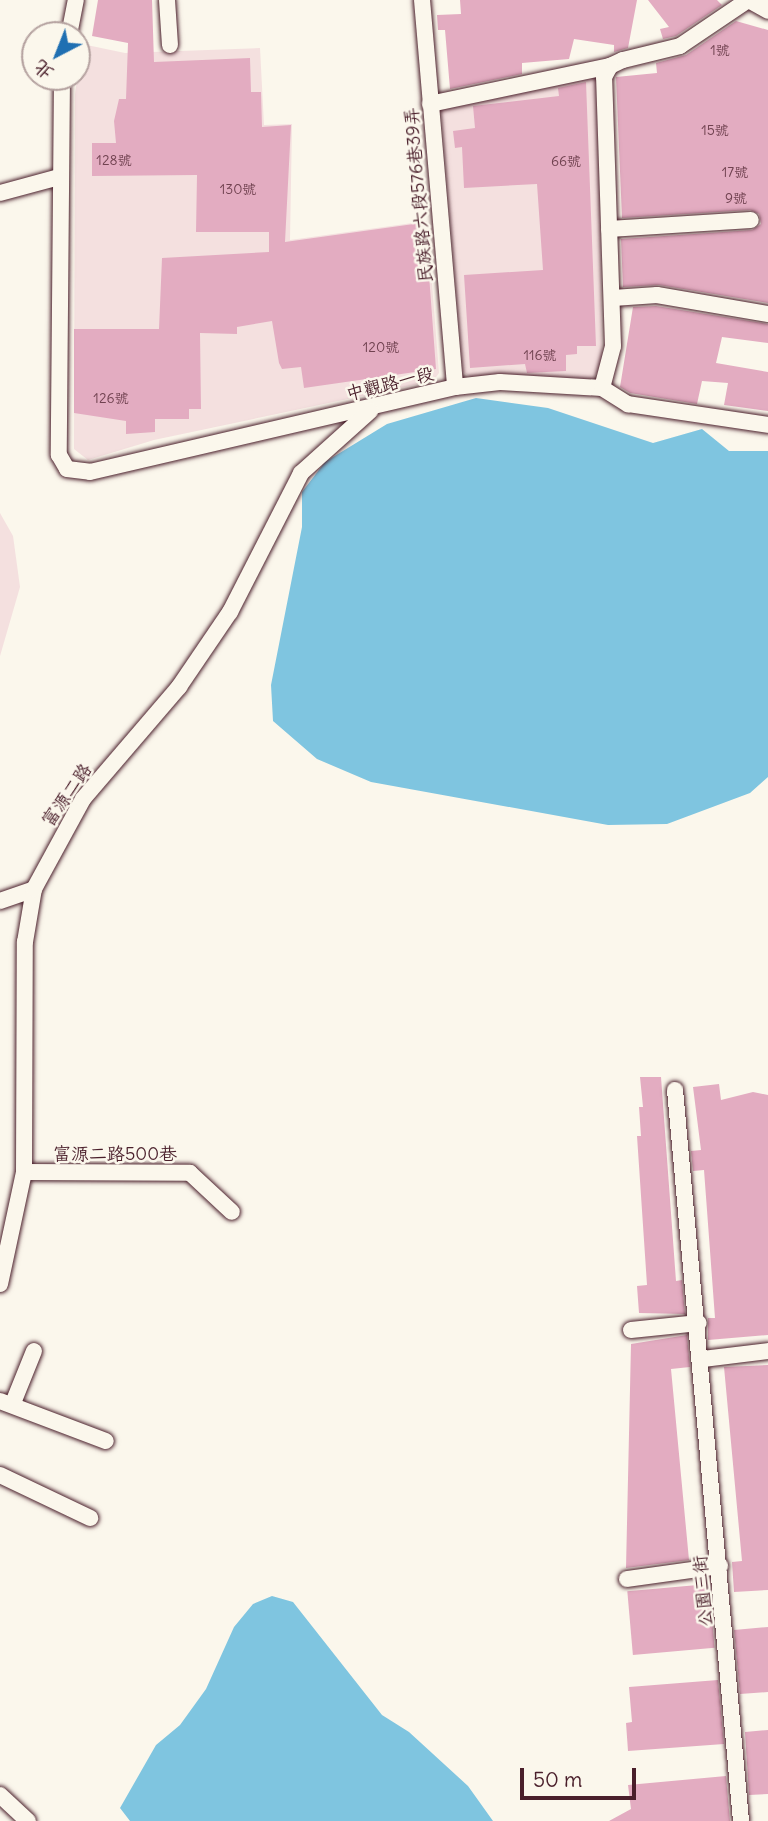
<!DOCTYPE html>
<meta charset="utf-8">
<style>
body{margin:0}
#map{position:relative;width:768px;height:1821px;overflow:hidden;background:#fbf7ec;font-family:Delius,"LXGW WenKai TC",sans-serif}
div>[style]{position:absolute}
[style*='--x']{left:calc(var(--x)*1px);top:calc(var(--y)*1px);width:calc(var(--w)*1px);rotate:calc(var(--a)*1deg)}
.built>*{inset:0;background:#f4e0df}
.water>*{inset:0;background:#7fc5e0}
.building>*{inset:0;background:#e3acc1;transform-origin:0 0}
.roads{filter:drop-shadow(0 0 2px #4a1f2b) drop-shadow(0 0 2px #4a1f2b)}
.minor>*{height:16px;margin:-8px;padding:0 8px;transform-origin:8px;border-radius:8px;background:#fbf7ec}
.major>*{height:19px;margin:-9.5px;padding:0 9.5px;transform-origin:9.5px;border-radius:9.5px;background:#fbf7ec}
span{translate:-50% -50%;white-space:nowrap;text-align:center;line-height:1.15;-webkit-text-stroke:5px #fbf7ec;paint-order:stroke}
.number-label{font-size:14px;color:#704250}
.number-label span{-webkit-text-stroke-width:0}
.street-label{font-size:18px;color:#4a1f2b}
.north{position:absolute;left:21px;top:21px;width:70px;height:70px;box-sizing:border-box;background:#fbf7ec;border:2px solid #b4a19f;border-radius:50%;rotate:222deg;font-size:19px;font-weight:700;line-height:28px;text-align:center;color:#4a1f2b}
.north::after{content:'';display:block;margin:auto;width:24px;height:32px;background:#1f6fb2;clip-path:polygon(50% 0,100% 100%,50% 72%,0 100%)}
.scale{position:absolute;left:520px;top:1768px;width:116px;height:32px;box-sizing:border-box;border:4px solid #4a1f2b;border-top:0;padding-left:9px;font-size:21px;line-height:24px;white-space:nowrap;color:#4a1f2b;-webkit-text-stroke:5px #fbf7ec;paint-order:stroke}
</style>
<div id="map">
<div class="built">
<i style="clip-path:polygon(82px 44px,125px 53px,260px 48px,264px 125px,292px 124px,290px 240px,427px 221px,439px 373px,433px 381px,154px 440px,88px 460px,74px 449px,75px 94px)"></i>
<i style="clip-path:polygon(598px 74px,602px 366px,592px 379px,473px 378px,463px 372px,441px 108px)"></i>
<i style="clip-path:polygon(0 513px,13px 536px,20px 587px,0 656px)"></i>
</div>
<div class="water">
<i style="clip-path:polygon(476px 398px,548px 408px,653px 443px,702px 429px,729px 451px,768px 451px,768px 777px,750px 793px,667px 824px,608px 825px,371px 782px,317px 759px,273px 721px,271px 685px,302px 527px,302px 492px,325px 462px,387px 424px)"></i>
<i style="clip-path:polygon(272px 1596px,293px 1602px,382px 1715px,409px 1732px,468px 1786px,493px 1821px,130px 1821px,120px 1808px,156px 1745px,180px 1725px,206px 1689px,234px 1627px,253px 1604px)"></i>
</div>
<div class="building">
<i style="clip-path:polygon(98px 0,152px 0,154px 62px,250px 58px,251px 92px,261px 92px,262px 127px,291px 125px,285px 242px,421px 223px,422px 234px,426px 234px,436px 369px,304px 388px,301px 367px,282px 369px,279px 363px,272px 321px,237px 327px,237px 334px,200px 333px,201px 409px,189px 409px,189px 419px,155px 419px,155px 432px,126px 434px,126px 421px,74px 413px,74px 329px,159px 329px,162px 258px,269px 252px,269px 232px,196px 232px,197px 175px,92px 176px,92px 143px,116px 143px,114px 121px,119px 99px,126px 99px,128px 43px,92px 36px)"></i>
<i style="clip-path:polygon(460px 0,637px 0,628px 48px,614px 52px,614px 45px,574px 39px,569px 59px,522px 63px,522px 74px,450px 89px,445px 30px,438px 30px,437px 15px,461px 14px)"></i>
<i style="clip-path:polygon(648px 0,717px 0,722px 5px,676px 36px,663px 39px,660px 29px,669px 27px)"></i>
<i style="clip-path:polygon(736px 21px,768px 30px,768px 303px,659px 285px,623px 287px,621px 239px,752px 230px,761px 224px,759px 214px,750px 210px,622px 218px,616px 77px,657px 73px,656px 63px,686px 55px)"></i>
<i style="clip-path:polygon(586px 82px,596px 346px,577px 346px,577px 354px,566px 355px,566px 371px,527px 373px,525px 364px,470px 368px,464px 275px,543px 270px,537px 184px,464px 188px,462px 147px,455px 148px,453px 131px,475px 128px,473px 106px,559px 96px,558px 88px)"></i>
<i style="clip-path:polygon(656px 306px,768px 324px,768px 343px,722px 337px,716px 363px,768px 372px,768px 411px,724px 405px,728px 383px,702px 381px,697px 404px,630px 393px,620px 387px,633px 307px)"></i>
<i style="clip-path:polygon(640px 1077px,661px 1077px,676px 1281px,682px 1280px,685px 1314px,639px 1313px,637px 1286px,647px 1285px,637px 1136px,641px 1136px,639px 1107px,643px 1107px)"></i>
<i style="clip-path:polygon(719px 1084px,721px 1100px,753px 1092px,768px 1095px,768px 1335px,708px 1340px,708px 1318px,715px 1318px,704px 1170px,693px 1171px,691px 1151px,701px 1150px,693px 1087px)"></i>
<i style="clip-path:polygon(687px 1335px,690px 1367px,671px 1369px,689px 1560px,626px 1568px,631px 1344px)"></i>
<i style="clip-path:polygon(768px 1365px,768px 1590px,734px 1592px,732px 1562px,742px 1561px,724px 1367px)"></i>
<i style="left:709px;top:1584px;width:64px;height:82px;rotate:85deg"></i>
<i style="clip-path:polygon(768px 1627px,768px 1692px,740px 1694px,734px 1630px)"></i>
<i style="clip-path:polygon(718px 1680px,724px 1744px,628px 1751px,626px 1723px,632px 1722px,629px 1687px)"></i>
<i style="clip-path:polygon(768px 1730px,768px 1794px,749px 1795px,745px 1732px)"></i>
<i style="clip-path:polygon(726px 1776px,730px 1821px,609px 1821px,631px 1809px,628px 1785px)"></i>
</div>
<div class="roads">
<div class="minor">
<i style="--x:167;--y:0;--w:45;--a:86.2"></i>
<i style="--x:422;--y:0;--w:388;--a:85.1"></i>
<i style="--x:69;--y:35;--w:36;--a:-79"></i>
<i style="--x:62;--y:77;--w:378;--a:90.5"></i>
<i style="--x:59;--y:455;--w:16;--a:60"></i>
<i style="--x:67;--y:469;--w:23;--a:7"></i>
<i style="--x:90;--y:472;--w:375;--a:-13.1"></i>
<i style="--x:455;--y:387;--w:45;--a:-6.3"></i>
<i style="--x:500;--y:382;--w:102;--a:3.4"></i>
<i style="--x:602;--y:388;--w:43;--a:-75.3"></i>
<i style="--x:613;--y:346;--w:269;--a:-91.9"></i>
<i style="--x:604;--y:77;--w:13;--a:-61"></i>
<i style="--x:610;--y:66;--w:14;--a:-25"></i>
<i style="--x:623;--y:60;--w:59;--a:-13.8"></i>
<i style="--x:680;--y:46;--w:82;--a:-34.1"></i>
<i style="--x:430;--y:104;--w:184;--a:-11.9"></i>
<i style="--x:0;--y:193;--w:61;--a:-15.2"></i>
<i style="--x:609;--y:229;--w:142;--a:-3.6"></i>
<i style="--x:613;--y:298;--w:44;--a:-3.9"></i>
<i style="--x:657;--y:295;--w:113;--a:9.7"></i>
<i style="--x:602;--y:388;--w:31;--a:32"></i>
<i style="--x:628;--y:404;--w:142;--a:8.5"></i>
<i style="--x:0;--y:901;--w:36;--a:-19"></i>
<i style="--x:675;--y:1090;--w:734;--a:84.84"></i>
<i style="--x:24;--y:1172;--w:166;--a:0.3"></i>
<i style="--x:190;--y:1173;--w:57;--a:42.9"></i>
<i style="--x:0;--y:1284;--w:115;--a:-77.9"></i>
<i style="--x:24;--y:1172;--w:230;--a:-89.8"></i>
<i style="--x:25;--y:942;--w:54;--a:-80.4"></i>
<i style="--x:34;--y:889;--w:102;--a:-61.4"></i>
<i style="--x:83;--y:799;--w:148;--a:-49.4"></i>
<i style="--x:179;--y:687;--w:91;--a:-55.8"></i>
<i style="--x:230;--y:612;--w:156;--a:-62.9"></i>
<i style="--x:301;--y:473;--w:93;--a:-41.9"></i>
<i style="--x:631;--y:1330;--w:68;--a:-5.9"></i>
<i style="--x:703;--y:1359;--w:65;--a:-7"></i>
<i style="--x:0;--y:1401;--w:113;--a:20.7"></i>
<i style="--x:13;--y:1403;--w:56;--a:-68"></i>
<i style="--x:0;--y:1475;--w:100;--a:25.5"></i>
<i style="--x:627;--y:1579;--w:94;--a:-8"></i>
<i style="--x:0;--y:1795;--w:38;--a:43"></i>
</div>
<div class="major">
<i style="--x:752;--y:0;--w:18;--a:29"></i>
</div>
</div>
<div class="number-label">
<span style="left:720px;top:50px">1號</span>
<span style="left:715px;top:130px">15號</span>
<span style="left:114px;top:160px">128號</span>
<span style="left:566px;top:161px">66號</span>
<span style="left:735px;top:172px">17號</span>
<span style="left:238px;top:189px">130號</span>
<span style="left:736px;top:198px">9號</span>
<span style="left:381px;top:347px">120號</span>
<span style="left:540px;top:355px">116號</span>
<span style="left:111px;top:398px">126號</span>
</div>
<div class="street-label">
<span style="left:419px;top:195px;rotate:-95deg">民族路六段576巷39弄</span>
<span style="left:390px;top:384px;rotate:-14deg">中觀路一段</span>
<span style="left:67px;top:795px;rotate:-55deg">富源二路</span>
<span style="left:115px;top:1154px">富源二路500巷</span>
<span style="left:703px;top:1591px;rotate:-95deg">公園三街</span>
</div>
<div class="north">北</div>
<div class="scale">50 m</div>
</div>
